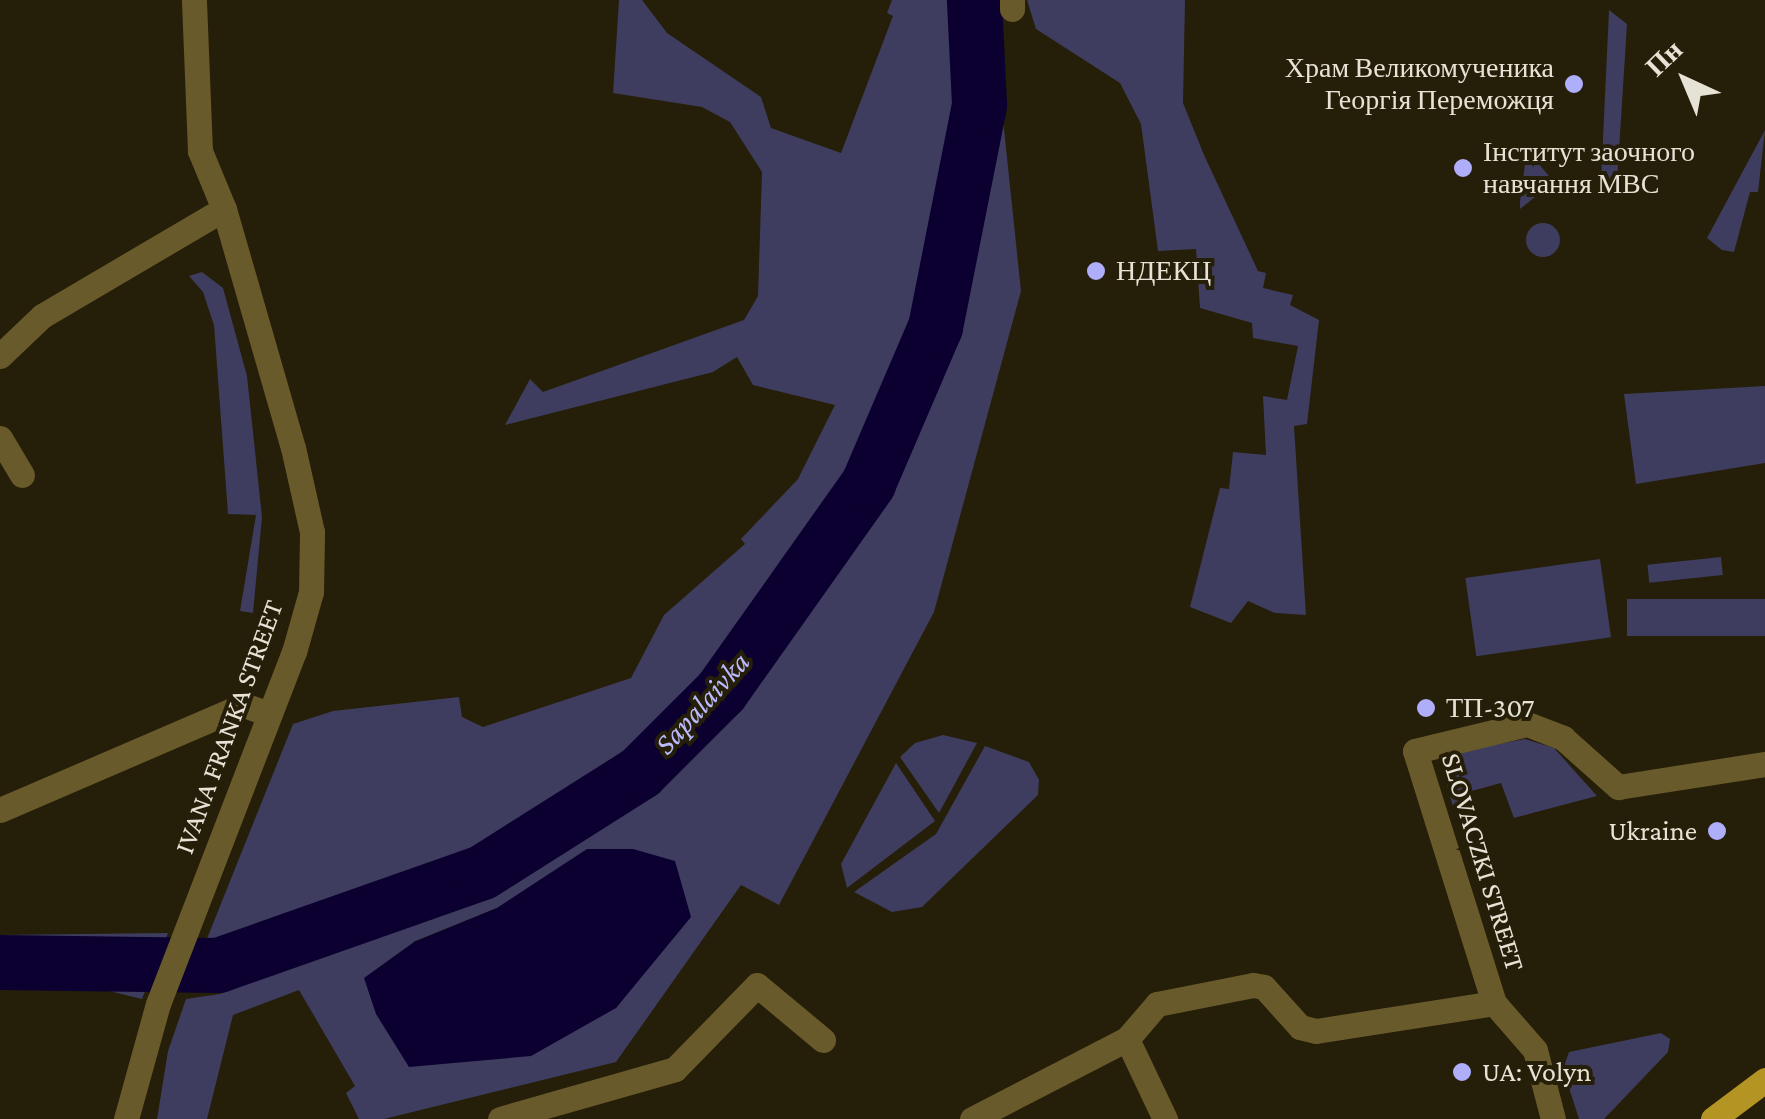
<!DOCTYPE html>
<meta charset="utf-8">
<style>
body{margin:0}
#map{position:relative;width:1765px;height:1119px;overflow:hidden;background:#251e08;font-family:"Crimson Pro",serif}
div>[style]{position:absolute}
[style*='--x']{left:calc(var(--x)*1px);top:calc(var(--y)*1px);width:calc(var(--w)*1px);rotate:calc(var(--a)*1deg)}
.green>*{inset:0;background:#3e3d5f;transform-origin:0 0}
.round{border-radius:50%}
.water>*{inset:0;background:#0b002f}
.river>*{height:55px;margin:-27.5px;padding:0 27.5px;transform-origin:27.5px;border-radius:27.5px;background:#0b002f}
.minor>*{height:25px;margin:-12.5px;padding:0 12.5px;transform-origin:12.5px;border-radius:12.5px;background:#695a2b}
.major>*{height:25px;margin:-12.5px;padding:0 12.5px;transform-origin:12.5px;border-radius:12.5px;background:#b49423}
.dots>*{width:28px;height:28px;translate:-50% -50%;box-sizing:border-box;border:5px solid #251e08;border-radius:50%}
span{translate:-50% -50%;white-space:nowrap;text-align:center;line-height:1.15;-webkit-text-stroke:8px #251e08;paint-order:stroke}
.poi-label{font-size:28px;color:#e6e2d5}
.right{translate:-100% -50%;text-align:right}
.left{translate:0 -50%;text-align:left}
.street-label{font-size:28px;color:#e6e2d5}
.water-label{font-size:30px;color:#bab9fe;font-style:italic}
.north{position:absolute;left:1635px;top:30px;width:100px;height:100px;-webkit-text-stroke:8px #251e08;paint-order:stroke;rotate:316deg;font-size:28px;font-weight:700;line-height:40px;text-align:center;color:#e6e2d5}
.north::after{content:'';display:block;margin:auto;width:35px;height:45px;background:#e6e2d5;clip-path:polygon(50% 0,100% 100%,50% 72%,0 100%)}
</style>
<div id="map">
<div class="green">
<i style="clip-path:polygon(evenodd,619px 0,642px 0,667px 33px,761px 97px,771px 128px,841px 153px,893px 16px,887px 13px,892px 0,996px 0,993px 24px,1021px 291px,934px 612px,779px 905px,741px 885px,616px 1062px,384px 1119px,359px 1119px,346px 1093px,355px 1086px,299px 990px,233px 1015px,207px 1119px,157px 1119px,168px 1051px,186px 999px,220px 994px,311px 954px,297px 917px,230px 944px,204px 946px,293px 724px,333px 711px,459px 697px,462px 717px,483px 727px,631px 678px,664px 615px,745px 544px,741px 539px,798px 479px,835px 405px,753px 385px,737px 357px,713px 372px,505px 425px,530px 379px,543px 392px,744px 320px,758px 296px,762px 172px,730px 122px,702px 107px,613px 93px,619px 0,587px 850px,647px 966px,616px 1008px,413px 942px,497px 908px,587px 850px)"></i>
<i style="clip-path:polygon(1027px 0,1185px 0,1183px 103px,1204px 155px,1258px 271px,1266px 273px,1263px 288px,1293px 295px,1290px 305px,1319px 320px,1307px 424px,1294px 426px,1306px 615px,1275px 613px,1248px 601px,1231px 623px,1190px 607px,1220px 488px,1229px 489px,1233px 452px,1266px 455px,1263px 396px,1287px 400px,1298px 346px,1253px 338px,1252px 323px,1200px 308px,1196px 249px,1158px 251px,1141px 124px,1120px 83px,1036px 29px)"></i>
<i style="clip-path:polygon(1609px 10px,1627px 24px,1617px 182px,1601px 181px)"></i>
<i style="clip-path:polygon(1765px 130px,1758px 192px,1750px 192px,1734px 252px,1722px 250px,1707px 238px)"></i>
<i style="clip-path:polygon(1527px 150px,1554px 182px,1520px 209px,1520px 201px)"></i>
<i class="round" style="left:1526px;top:223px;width:34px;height:34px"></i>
<i style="clip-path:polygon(202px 272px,223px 288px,247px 376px,262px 517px,253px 613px,240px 611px,256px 515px,228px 514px,214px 325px,203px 292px,189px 276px)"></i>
<i style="clip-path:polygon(1765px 386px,1765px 463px,1636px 484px,1624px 394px)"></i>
<i style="left:1721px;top:557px;width:18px;height:74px;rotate:84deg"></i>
<i style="left:1600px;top:559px;width:79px;height:136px;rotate:82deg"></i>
<i style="left:1765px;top:599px;width:37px;height:138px;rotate:90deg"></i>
<i style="clip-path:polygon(943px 735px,977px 743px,939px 813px,900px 757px,915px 743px)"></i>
<i style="clip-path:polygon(1525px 739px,1554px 748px,1597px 796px,1514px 818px,1501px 783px,1468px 792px,1470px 802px,1453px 807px,1439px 755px)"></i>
<i style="clip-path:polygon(985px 746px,1029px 762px,1039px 780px,1038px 795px,922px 907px,892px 912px,854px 892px,936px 834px)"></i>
<i style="clip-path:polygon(896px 763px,935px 821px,847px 888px,841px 864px)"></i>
<i style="clip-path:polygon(168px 933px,142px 999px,35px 973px,0 977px,0 935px)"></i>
<i style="clip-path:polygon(1661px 1033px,1670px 1039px,1668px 1052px,1604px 1119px,1579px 1119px,1563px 1069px,1569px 1052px)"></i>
</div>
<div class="water">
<i style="clip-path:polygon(587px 849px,633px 849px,675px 861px,691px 917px,616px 1008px,531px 1056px,409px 1067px,376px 1014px,364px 978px,414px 942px,497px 908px)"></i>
</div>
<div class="river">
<i style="--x:0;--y:962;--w:218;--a:0.8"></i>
<i style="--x:218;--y:965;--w:280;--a:-19.4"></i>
<i style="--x:482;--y:872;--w:187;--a:-32.3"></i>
<i style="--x:640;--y:772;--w:115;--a:-45"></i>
<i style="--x:721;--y:691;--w:255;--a:-54.7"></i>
<i style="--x:868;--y:483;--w:170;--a:-66.8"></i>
<i style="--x:935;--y:327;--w:227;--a:-78.8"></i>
<i style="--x:979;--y:104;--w:104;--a:-92.8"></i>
</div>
<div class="minor">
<i style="--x:1012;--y:9;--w:9;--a:-90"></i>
<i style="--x:0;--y:356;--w:58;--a:-43.6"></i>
<i style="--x:42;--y:316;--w:211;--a:-30.5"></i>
<i style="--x:0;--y:438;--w:43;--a:59.3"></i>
<i style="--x:0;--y:810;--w:266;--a:-23.3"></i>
<i style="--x:244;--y:705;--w:27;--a:20"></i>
<i style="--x:1494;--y:1003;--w:264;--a:-107.4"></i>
<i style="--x:1415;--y:751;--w:115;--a:-13.6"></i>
<i style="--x:1527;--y:724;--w:39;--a:21"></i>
<i style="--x:1563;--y:738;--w:74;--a:41.7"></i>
<i style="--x:1618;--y:787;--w:149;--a:-8.9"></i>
<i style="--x:1127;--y:1039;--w:89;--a:64.6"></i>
<i style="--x:126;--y:1119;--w:119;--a:-74.5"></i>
<i style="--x:158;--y:1004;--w:377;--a:-68.9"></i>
<i style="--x:294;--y:652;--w:62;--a:-74.2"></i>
<i style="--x:311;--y:592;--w:60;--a:-89"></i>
<i style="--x:312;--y:532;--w:86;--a:-102.7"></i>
<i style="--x:293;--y:448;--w:249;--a:-106.1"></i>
<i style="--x:224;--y:209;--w:63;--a:-112.5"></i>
<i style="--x:200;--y:151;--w:151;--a:-92.3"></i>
<i style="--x:500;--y:1119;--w:182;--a:-15.9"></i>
<i style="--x:675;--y:1069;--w:117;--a:-45.7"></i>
<i style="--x:757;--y:985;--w:86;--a:39.8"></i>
<i style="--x:972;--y:1119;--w:174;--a:-27.3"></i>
<i style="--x:1127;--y:1039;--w:46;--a:-49.4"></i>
<i style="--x:1157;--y:1004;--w:98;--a:-11.2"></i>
<i style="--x:1253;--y:985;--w:11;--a:10"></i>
<i style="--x:1264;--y:987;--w:54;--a:48"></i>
<i style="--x:1300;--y:1027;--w:16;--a:14"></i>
<i style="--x:1316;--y:1031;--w:180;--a:-8.9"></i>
<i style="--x:1494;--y:1003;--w:62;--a:48.9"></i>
<i style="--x:1535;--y:1050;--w:71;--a:75.4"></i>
</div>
<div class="major">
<i style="--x:1713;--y:1119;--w:65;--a:-36.9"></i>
</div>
<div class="dots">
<i style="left:1574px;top:84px;background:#afaefa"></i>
<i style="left:1463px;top:168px;background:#afaefa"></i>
<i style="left:1096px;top:271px;background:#afaefa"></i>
<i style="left:1426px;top:708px;background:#afaefa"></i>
<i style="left:1717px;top:831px;background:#afaefa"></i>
<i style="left:1462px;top:1072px;background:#afaefa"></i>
</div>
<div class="poi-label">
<span class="right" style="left:1554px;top:84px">Храм Великомученика<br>Георгія Переможця</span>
<span class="left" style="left:1483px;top:168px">Інститут заочного<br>навчання МВС</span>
<span class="left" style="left:1116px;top:271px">НДЕКЦ</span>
<span class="left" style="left:1446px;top:708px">ТП-307</span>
<span class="right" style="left:1697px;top:831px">Ukraine</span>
<span class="left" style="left:1482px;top:1072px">UA: Volyn</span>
</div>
<div class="street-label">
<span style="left:229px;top:727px;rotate:-70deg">IVANA FRANKA STREET</span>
<span style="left:1483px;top:862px;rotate:73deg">SLOVACZKI STREET</span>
</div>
<div class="water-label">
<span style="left:702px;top:703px;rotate:-48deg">Sapalaivka</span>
</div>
<div class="north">Пн</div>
</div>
